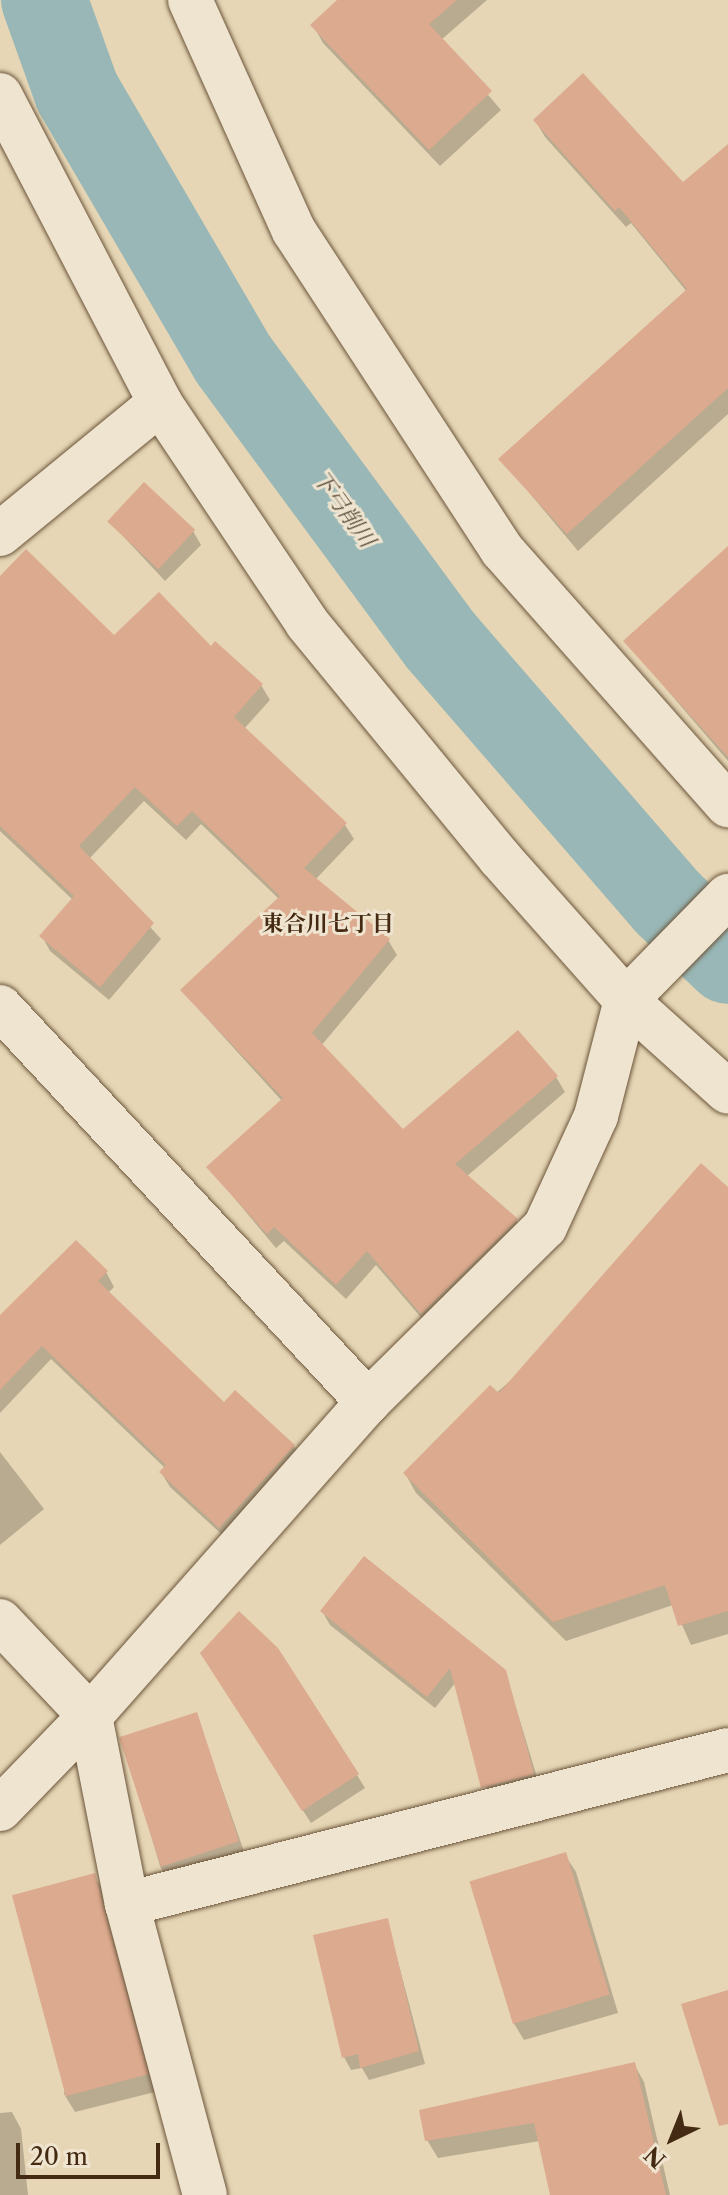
<!DOCTYPE html>
<meta charset="utf-8">
<style>
body{margin:0}
#map{position:relative;width:728px;height:2195px;overflow:hidden;background:#e6d6b5;font-family:"Libre Caslon Text","Noto Serif JP",serif}
div>[style]{position:absolute}
[style*='--x']{left:calc(var(--x)*1px);top:calc(var(--y)*1px);width:calc(var(--w)*1px);rotate:calc(var(--a)*1deg)}
.shadow>*{inset:0;background:#0003}
.river>*{height:86px;margin:-43px;padding:0 43px;transform-origin:43px;border-radius:43px;background:#98b7b6}
.building>*{inset:0;background:#dcaa8f;transform-origin:0 0}
.roads{filter:drop-shadow(0 0 2px #6c553b) drop-shadow(0 0 2px #6c553b)}
.minor>*{height:44px;margin:-22px;padding:0 22px;transform-origin:22px;border-radius:22px;background:#efe4cf}
span{translate:-50% -50%;white-space:nowrap;text-align:center;line-height:1.15;-webkit-text-stroke:6px #efe4cf;paint-order:stroke}
.water-label{font-size:22px;color:#594d3b;font-style:italic}
.neighbourhood-label{font-size:22px;color:#442a12;font-weight:700}
.north{position:absolute;left:632px;top:2099px;width:80px;height:80px;-webkit-text-stroke:6px #efe4cf;paint-order:stroke;rotate:223deg;font-size:22px;font-weight:700;line-height:32px;text-align:center;color:#442a12}
.north::after{content:'';display:block;margin:auto;width:28px;height:36px;background:#442a12;clip-path:polygon(50% 0,100% 100%,50% 72%,0 100%)}
.scale{position:absolute;left:16px;top:2143px;width:144px;height:36px;box-sizing:border-box;border:4px solid #442a12;border-top:0;padding-left:10px;font-size:24px;line-height:28px;white-space:nowrap;color:#442a12;-webkit-text-stroke:6px #efe4cf;paint-order:stroke}
</style>
<div id="map">
<div class="shadow">
<i style="clip-path:polygon(339px 0,487px 0,441px 40px,501px 110px,440px 166px,323px 43px,313px 25px)"></i>
<i style="clip-path:polygon(535px 120px,683px 184px,728px 147px,728px 414px,578px 551px,501px 459px,687px 292px,631px 223px,626px 227px,545px 137px)"></i>
<i style="clip-path:polygon(109px 521px,193px 531px,201px 545px,165px 581px)"></i>
<i style="clip-path:polygon(728px 549px,728px 761px,625px 641px)"></i>
<i style="clip-path:polygon(0 579px,114px 638px,211px 649px,261px 685px,270px 700px,244px 729px,345px 825px,354px 839px,315px 880px,388px 940px,397px 955px,321px 1046px,403px 1132px,556px 1077px,565px 1092px,466px 1177px,516px 1220px,524px 1235px,430px 1328px,376px 1265px,346px 1299px,284px 1241px,276px 1248px,209px 1168px,282px 1101px,182px 991px,279px 899px,201px 824px,186px 840px,144px 801px,89px 859px,161px 939px,109px 1000px,50px 951px,42px 936px,73px 900px,0 831px)"></i>
<i style="clip-path:polygon(728px 1190px,728px 1634px,691px 1645px,673px 1605px,566px 1641px,416px 1493px,405px 1473px)"></i>
<i style="clip-path:polygon(106px 1272px,114px 1287px,108px 1293px,224px 1404px,235px 1393px,294px 1446px,302px 1461px,229px 1541px,170px 1487px,161px 1472px,165px 1468px,51px 1359px,0 1413px,0 1318px)"></i>
<i style="clip-path:polygon(0 1452px,44px 1509px,0 1545px)"></i>
<i style="clip-path:polygon(322px 1611px,505px 1671px,540px 1787px,490px 1800px,456px 1682px,435px 1708px,330px 1625px)"></i>
<i style="clip-path:polygon(210px 1666px,357px 1775px,365px 1788px,311px 1823px)"></i>
<i style="clip-path:polygon(196px 1714px,247px 1860px,170px 1883px,160px 1866px,122px 1737px)"></i>
<i style="clip-path:polygon(565px 1855px,576px 1872px,618px 2013px,524px 2040px,513px 2022px)"></i>
<i style="clip-path:polygon(94px 1876px,105px 1893px,155px 2092px,75px 2112px,64px 2094px)"></i>
<i style="clip-path:polygon(387px 1920px,425px 2064px,369px 2080px,362px 2068px,351px 2070px,344px 2057px)"></i>
<i style="clip-path:polygon(634px 2064px,644px 2082px,670px 2195px,552px 2195px,540px 2141px,438px 2158px,427px 2140px)"></i>
<i style="clip-path:polygon(12px 2112px,21px 2129px,28px 2195px,0 2195px,0 2113px)"></i>
</div>
<div class="river">
<i style="--x:44;--y:0;--w:98;--a:70.3"></i>
<i style="--x:77;--y:92;--w:309;--a:59.7"></i>
<i style="--x:233;--y:359;--w:350;--a:53.6"></i>
<i style="--x:441;--y:641;--w:347;--a:49.1"></i>
<i style="--x:668;--y:903;--w:83;--a:44"></i>
</div>
<div class="building">
<i style="clip-path:polygon(337px 0,457px 0,429px 24px,492px 91px,429px 150px,310px 25px)"></i>
<i style="clip-path:polygon(583px 73px,683px 182px,728px 144px,728px 388px,567px 534px,498px 459px,687px 289px,619px 207px,615px 211px,533px 120px)"></i>
<i style="left:144px;top:482px;width:70px;height:54px;rotate:43deg"></i>
<i style="clip-path:polygon(728px 546px,728px 757px,623px 641px)"></i>
<i style="clip-path:polygon(26px 549px,114px 635px,159px 592px,211px 646px,215px 641px,263px 684px,234px 717px,347px 823px,304px 868px,390px 939px,312px 1033px,403px 1129px,518px 1030px,558px 1076px,455px 1164px,518px 1219px,421px 1314px,367px 1251px,336px 1285px,274px 1227px,267px 1234px,206px 1167px,283px 1098px,180px 990px,280px 896px,192px 811px,177px 826px,135px 787px,79px 846px,154px 923px,100px 987px,39px 936px,74px 896px,0 826px,0 576px)"></i>
<i style="clip-path:polygon(701px 1163px,728px 1187px,728px 1611px,678px 1626px,665px 1585px,553px 1622px,403px 1473px,490px 1385px,499px 1393px)"></i>
<i style="clip-path:polygon(76px 1240px,108px 1271px,98px 1281px,224px 1402px,235px 1390px,295px 1445px,219px 1528px,159px 1472px,166px 1465px,42px 1346px,0 1390px,0 1315px)"></i>
<i style="clip-path:polygon(364px 1556px,506px 1670px,534px 1774px,481px 1788px,450px 1668px,427px 1697px,320px 1611px)"></i>
<i style="clip-path:polygon(239px 1611px,278px 1648px,359px 1774px,302px 1811px,200px 1653px)"></i>
<i style="left:197px;top:1712px;width:136px;height:82px;rotate:72deg"></i>
<i style="left:566px;top:1852px;width:149px;height:101px;rotate:73deg"></i>
<i style="left:95px;top:1873px;width:208px;height:86px;rotate:75deg"></i>
<i style="clip-path:polygon(388px 1918px,419px 2051px,360px 2068px,358px 2054px,342px 2058px,313px 1935px)"></i>
<i style="clip-path:polygon(728px 1990px,728px 2124px,719px 2126px,681px 2004px)"></i>
<i style="clip-path:polygon(635px 2062px,666px 2195px,550px 2195px,534px 2123px,425px 2141px,419px 2110px)"></i>
</div>
<div class="roads">
<div class="minor">
<i style="--x:190;--y:0;--w:253;--a:65.8"></i>
<i style="--x:294;--y:231;--w:381;--a:56.9"></i>
<i style="--x:502;--y:550;--w:341;--a:48.5"></i>
<i style="--x:0;--y:95;--w:347;--a:62.5"></i>
<i style="--x:160;--y:403;--w:265;--a:56.2"></i>
<i style="--x:307;--y:623;--w:304;--a:50.6"></i>
<i style="--x:500;--y:858;--w:190;--a:48.4"></i>
<i style="--x:626;--y:1000;--w:137;--a:42"></i>
<i style="--x:0;--y:534;--w:207;--a:-39.3"></i>
<i style="--x:0;--y:1007;--w:540;--a:47.03"></i>
<i style="--x:0;--y:1621;--w:131;--a:46.5"></i>
<i style="--x:90;--y:1716;--w:192;--a:78.9"></i>
<i style="--x:127;--y:1904;--w:301;--a:75"></i>
<i style="--x:0;--y:1809;--w:129;--a:-45.9"></i>
<i style="--x:90;--y:1716;--w:419;--a:-48.5"></i>
<i style="--x:368;--y:1402;--w:249;--a:-44.7"></i>
<i style="--x:545;--y:1227;--w:122;--a:-65.3"></i>
<i style="--x:596;--y:1116;--w:120;--a:-75.5"></i>
<i style="--x:626;--y:1000;--w:146;--a:-45.6"></i>
<i style="--x:127;--y:1904;--w:620;--a:-14.37"></i>
</div>
</div>
<div class="water-label">
<span style="left:344px;top:509px;rotate:54deg">下弓削川</span>
</div>
<div class="neighbourhood-label">
<span style="left:328px;top:924px">東合川七丁目</span>
</div>
<div class="north">N</div>
<div class="scale">20 m</div>
</div>
